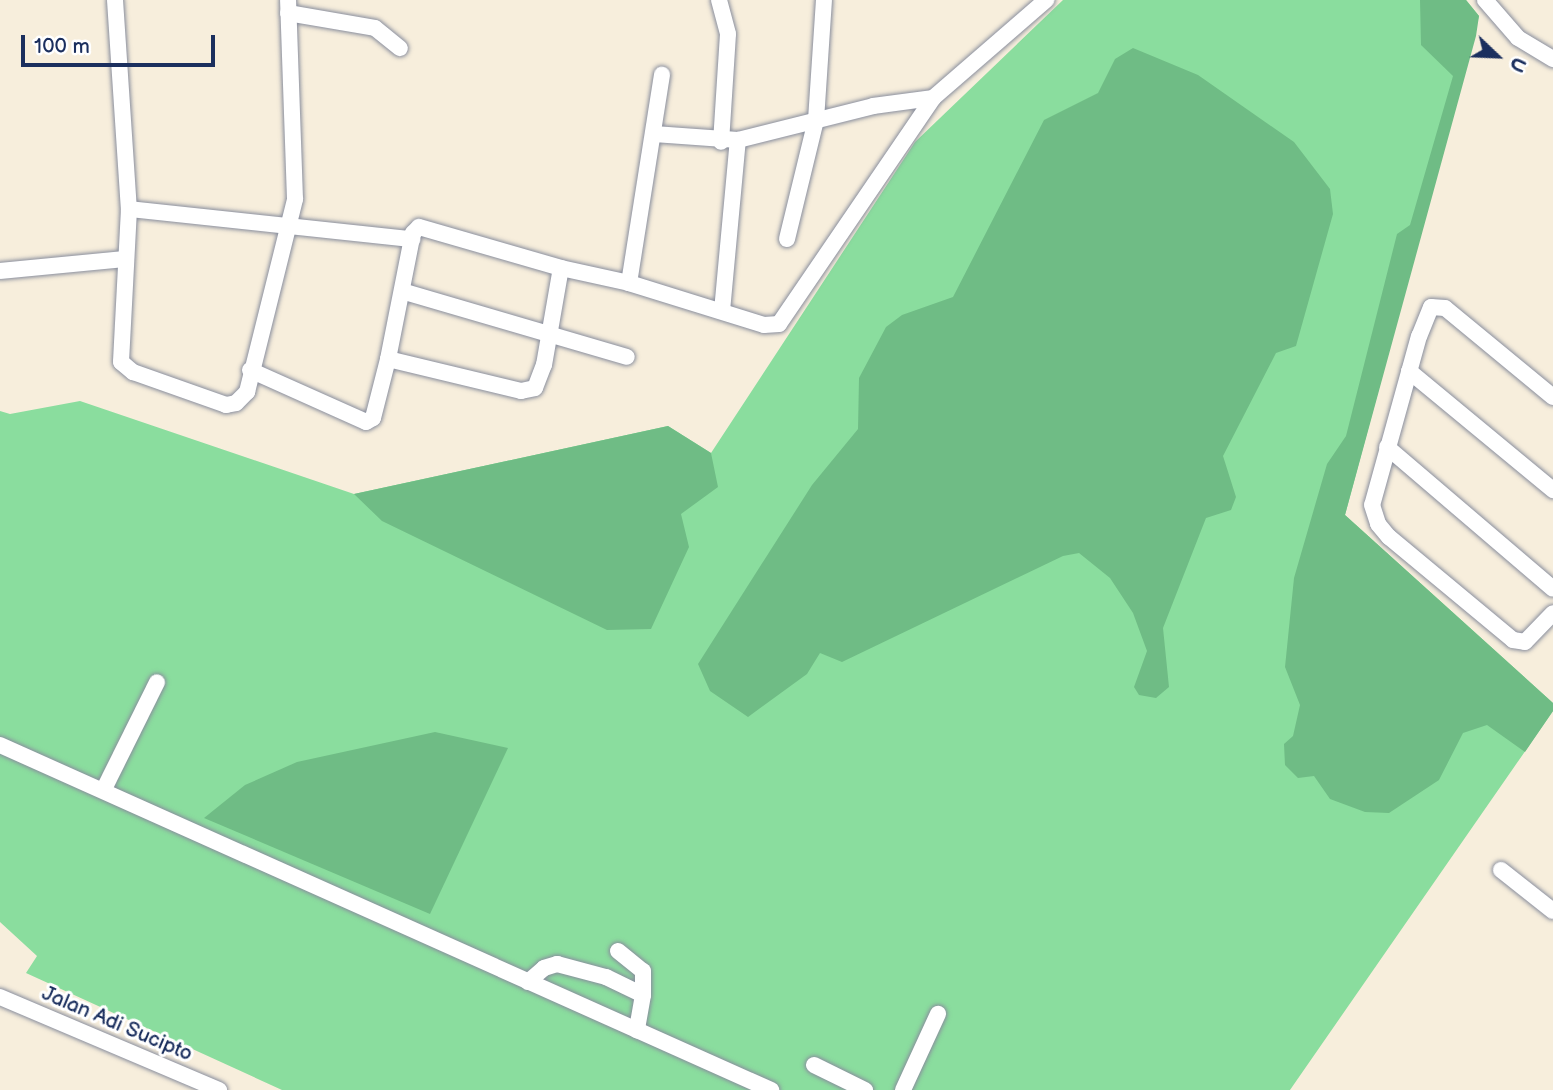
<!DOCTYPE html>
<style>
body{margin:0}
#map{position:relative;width:1553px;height:1090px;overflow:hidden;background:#f7eedc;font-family:"Balsamiq Sans",sans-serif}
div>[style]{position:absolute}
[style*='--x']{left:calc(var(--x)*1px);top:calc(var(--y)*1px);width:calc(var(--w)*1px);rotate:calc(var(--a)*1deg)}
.green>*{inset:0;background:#8add9e}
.forest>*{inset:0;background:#6fbc85}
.roads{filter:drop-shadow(0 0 2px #898e9d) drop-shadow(0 0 2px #898e9d)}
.minor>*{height:16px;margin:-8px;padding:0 8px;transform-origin:8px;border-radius:8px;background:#fff}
span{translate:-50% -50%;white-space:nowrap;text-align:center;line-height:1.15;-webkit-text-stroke:6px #fff;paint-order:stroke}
.street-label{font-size:21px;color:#1b2f5e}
.north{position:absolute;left:1462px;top:21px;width:70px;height:70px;-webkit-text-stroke:5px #fff;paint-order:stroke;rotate:113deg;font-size:19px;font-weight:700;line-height:28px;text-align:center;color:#1b2f5e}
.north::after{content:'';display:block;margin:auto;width:24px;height:32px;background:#1b2f5e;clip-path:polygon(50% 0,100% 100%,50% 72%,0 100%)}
.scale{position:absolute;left:21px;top:35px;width:194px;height:32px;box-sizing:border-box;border:4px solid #1b2f5e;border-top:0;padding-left:9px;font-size:21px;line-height:24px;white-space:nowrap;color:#1b2f5e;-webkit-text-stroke:5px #fff;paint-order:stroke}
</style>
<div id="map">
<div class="green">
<i style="clip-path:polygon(1063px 0,1466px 0,1479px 16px,1345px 515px,1553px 703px,1553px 711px,1290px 1090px,282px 1090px,26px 973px,37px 956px,0 922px,0 411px,10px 414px,80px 401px,354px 494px,668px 426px,711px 453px,915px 142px)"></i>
</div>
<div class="forest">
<i style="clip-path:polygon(1420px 0,1466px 0,1479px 16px,1476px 36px,1345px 515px,1553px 703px,1553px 711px,1525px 752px,1487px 725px,1463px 733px,1439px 780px,1389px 813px,1365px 812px,1330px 799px,1314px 776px,1298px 778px,1285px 765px,1284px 744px,1293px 736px,1300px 705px,1285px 667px,1294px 578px,1327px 464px,1346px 436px,1397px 234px,1410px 225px,1453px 76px,1421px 45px)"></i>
<i style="clip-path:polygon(1133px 48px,1198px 75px,1294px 142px,1330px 189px,1333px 214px,1296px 346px,1276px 353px,1223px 456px,1236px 497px,1231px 510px,1206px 518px,1163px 628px,1169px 687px,1156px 698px,1139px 695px,1134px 687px,1147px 651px,1133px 613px,1110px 578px,1079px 553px,1063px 556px,842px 662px,820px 653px,807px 674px,748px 717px,710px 691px,698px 664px,812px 485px,858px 429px,859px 378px,886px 327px,902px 315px,953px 297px,1044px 120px,1098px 93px,1115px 59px)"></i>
<i style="clip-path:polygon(668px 426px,711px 453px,718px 487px,681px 514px,689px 547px,651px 629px,607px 630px,382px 521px,354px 494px)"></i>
<i style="clip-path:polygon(435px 732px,508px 748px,430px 914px,204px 818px,245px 785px,297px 762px)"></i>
</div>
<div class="roads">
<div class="minor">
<i style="--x:115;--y:0;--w:209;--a:86.2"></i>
<i style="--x:129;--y:209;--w:153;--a:93"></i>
<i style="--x:121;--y:362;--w:16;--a:40"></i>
<i style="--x:133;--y:372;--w:99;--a:19.5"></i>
<i style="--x:226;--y:405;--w:10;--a:-11"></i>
<i style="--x:236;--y:403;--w:16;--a:-45"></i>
<i style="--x:247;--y:392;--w:199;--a:-76"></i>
<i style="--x:295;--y:199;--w:199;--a:-92"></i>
<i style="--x:719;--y:0;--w:35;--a:75"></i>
<i style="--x:728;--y:34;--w:108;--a:93.7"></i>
<i style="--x:1485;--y:0;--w:50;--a:49"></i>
<i style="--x:1518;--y:38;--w:41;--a:31"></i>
<i style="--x:288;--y:13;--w:88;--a:9.8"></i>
<i style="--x:375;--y:28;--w:32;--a:39"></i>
<i style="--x:654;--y:134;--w:84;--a:4.1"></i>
<i style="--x:738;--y:140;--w:139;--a:-14.1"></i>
<i style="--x:873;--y:106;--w:61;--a:-7.6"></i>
<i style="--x:933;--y:98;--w:150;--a:-40.9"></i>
<i style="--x:129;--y:209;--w:285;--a:6.1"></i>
<i style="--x:787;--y:239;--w:122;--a:-76.3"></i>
<i style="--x:816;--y:120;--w:120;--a:-86.2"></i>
<i style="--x:0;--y:271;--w:125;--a:-5.5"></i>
<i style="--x:629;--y:283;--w:141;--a:17.3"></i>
<i style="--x:764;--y:325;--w:15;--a:-4"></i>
<i style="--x:779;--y:324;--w:273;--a:-55.7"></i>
<i style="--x:405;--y:292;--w:231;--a:16.3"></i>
<i style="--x:722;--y:311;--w:172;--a:-84.7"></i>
<i style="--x:388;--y:359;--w:128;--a:-78.8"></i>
<i style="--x:413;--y:233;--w:8;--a:-45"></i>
<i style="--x:419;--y:227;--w:148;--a:16.1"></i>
<i style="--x:250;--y:370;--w:127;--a:24.1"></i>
<i style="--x:366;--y:422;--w:8;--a:-30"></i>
<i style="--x:373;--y:418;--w:61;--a:-75.7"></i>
<i style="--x:388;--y:359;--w:137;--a:13.5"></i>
<i style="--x:521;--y:391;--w:14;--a:-12"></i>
<i style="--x:535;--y:388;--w:25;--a:-69"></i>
<i style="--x:544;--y:365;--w:98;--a:-80.1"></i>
<i style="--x:561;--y:268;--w:70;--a:12.4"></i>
<i style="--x:629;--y:283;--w:211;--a:-81"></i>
<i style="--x:1409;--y:371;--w:187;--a:39.6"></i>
<i style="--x:1553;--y:397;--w:140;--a:-140.5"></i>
<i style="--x:1445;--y:308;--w:14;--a:-176"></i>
<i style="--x:1431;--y:307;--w:31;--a:112"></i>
<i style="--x:1419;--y:336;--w:175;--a:105.5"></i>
<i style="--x:1372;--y:505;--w:20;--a:72"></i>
<i style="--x:1378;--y:524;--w:17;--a:50"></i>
<i style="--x:1389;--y:537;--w:161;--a:39.7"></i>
<i style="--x:1513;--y:640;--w:12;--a:9"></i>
<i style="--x:1525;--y:642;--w:40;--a:-46"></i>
<i style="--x:1387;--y:447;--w:218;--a:40.5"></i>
<i style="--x:0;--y:745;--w:845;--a:24.11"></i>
<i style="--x:104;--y:789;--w:119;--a:-63.6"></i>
<i style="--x:1501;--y:870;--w:66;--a:38.3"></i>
<i style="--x:618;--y:951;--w:32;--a:39"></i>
<i style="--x:643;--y:971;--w:24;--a:90"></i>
<i style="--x:528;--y:982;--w:21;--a:-41"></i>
<i style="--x:544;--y:968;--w:14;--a:-17"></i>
<i style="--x:557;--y:964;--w:51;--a:14.9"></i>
<i style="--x:606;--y:977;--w:41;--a:25.9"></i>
<i style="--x:643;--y:995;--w:36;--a:100"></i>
<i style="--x:0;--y:997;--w:238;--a:23"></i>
<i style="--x:814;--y:1065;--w:57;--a:26.1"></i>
<i style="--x:903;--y:1090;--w:84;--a:-65.3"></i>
</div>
</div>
<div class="street-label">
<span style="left:117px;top:1024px;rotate:23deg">Jalan Adi Sucipto</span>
</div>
<div class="north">U</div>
<div class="scale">100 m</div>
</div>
